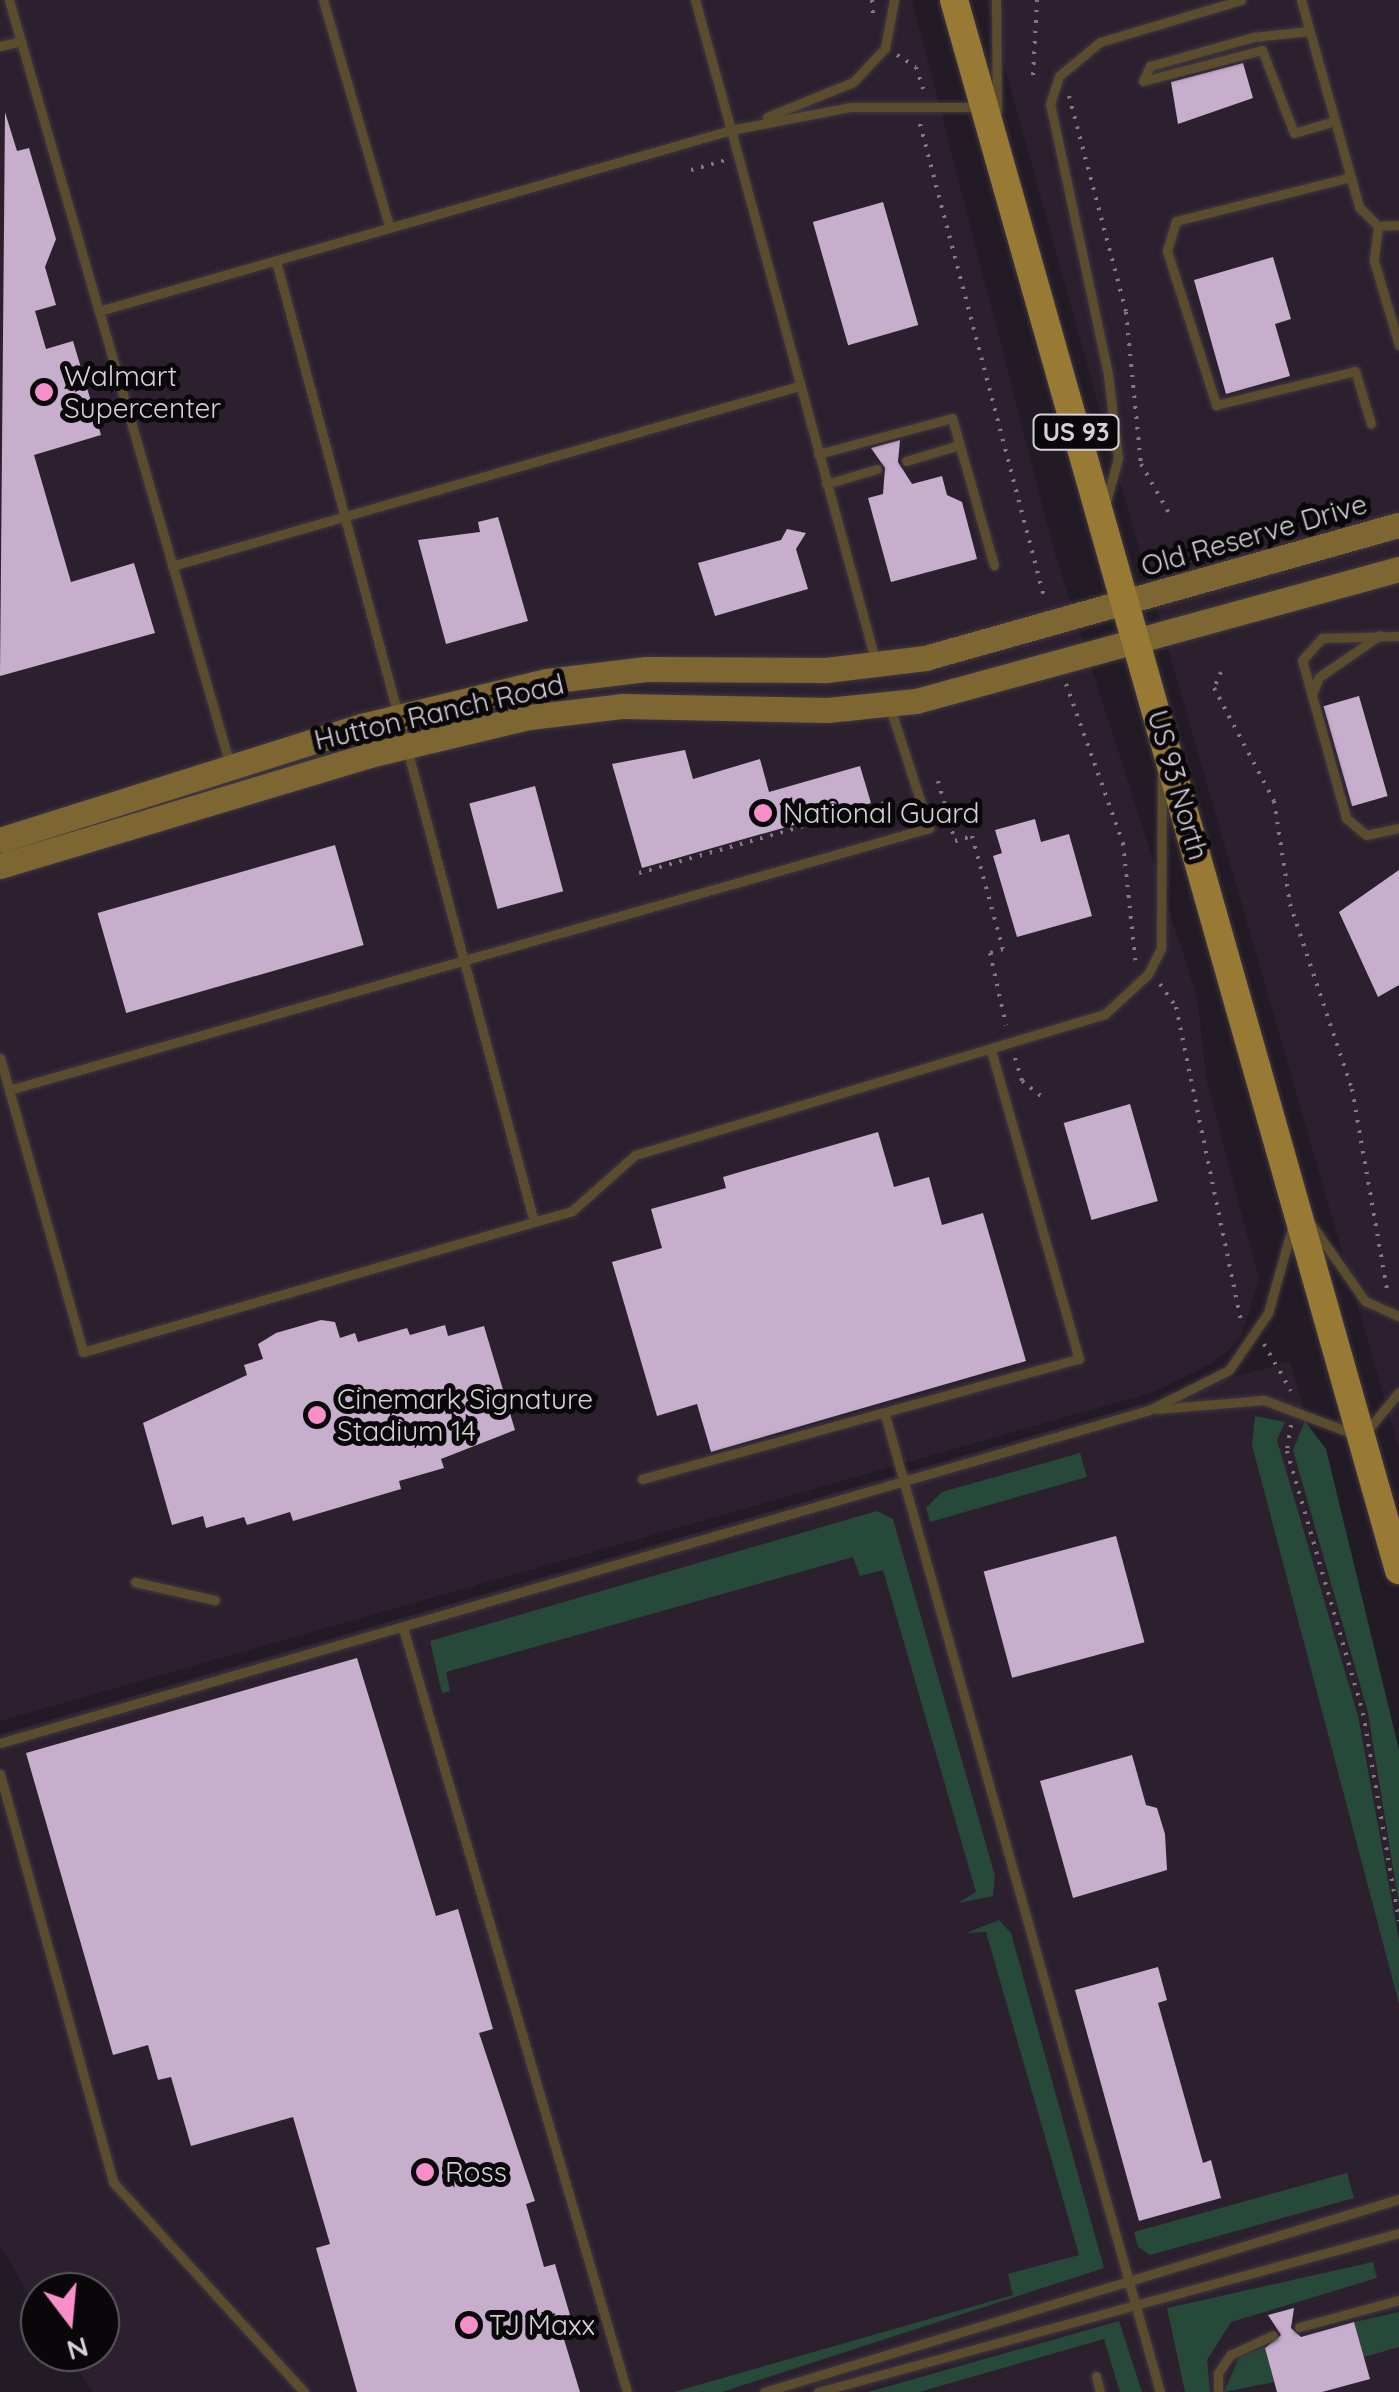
<!DOCTYPE html>
<style>
body{margin:0}
#map{position:relative;width:1399px;height:2392px;overflow:hidden;background:#221a24;font-family:Quicksand,sans-serif}
div>[style]{position:absolute}
[style*='--x']{left:calc(var(--x)*1px);top:calc(var(--y)*1px);width:calc(var(--w)*1px);rotate:calc(var(--a)*1deg)}
.built>*{inset:0;background:#2c202f}
.green>*{inset:0;background:#274939}
.building>*{inset:0;background:#c7aecd;transform-origin:0 0}
.path>*{height:4px;margin-top:-2px;transform-origin:0;background:repeating-linear-gradient(90deg,#817a83 0 2.5px,transparent 0 10.5px)}
.roads{filter:drop-shadow(0 0 2px #3f3741) drop-shadow(0 0 2px #3f3741)}
.service>*{height:9px;margin:-4.5px;padding:0 4.5px;transform-origin:4.5px;border-radius:4.5px;background:#5b4c2d}
.secondary>*{height:25px;margin:-12.5px;padding:0 12.5px;transform-origin:12.5px;border-radius:12.5px;background:#7e6633}
.primary>*{height:28px;margin:-14px;padding:0 14px;transform-origin:14px;border-radius:14px;background:#997a35}
.dots>*{width:28px;height:28px;translate:-50% -50%;box-sizing:border-box;border:5px solid #09070a;border-radius:50%}
span{translate:-50% -50%;white-space:nowrap;text-align:center;line-height:1.15;-webkit-text-stroke:10px #09070a;paint-order:stroke}
.shield-label span{padding:2px 8px;background:#09070a;border:2px solid;border-radius:8px;-webkit-text-stroke-width:0}
.shield-label{font-size:25px;color:#d6d0d7;font-weight:700}
.poi-label{font-size:28px;color:#d6d0d7}
.left{translate:0 -50%;text-align:left}
.street-label{font-size:28px;color:#d6d0d7}
.north{position:absolute;left:20px;top:2272px;width:100px;height:100px;box-sizing:border-box;background:#09070a;border:2px solid #5b575c;border-radius:50%;rotate:164deg;font-size:28px;font-weight:700;line-height:40px;text-align:center;color:#d6d0d7}
.north::after{content:'';display:block;margin:auto;width:35px;height:45px;background:#f98fca;clip-path:polygon(50% 0,100% 100%,50% 72%,0 100%)}
</style>
<div id="map">
<div class="built">
<i style="clip-path:polygon(0 0,912px 0,1055px 554px,1197px 997px,1207px 1082px,1259px 1280px,1240px 1339px,1213px 1363px,1154px 1392px,0 1721px)"></i>
<i style="clip-path:polygon(986px 0,1399px 0,1399px 1449px,1117px 472px)"></i>
<i style="clip-path:polygon(1290px 1361px,1399px 1749px,1399px 2392px,93px 2392px,66px 2352px,100px 2352px,100px 2292px,40px 2292px,40px 2313px,0 2246px,0 1734px)"></i>
</div>
<div class="green">
<i style="clip-path:polygon(1255px 1416px,1285px 1422px,1277px 1440px,1358px 1716px,1399px 1940px,1399px 2004px,1252px 1445px)"></i>
<i style="clip-path:polygon(1305px 1421px,1326px 1449px,1399px 1750px,1399px 1905px,1368px 1713px,1293px 1450px)"></i>
<i style="clip-path:polygon(1080px 1453px,1087px 1477px,930px 1522px,926px 1508px,942px 1492px)"></i>
<i style="clip-path:polygon(877px 1511px,893px 1519px,995px 1876px,993px 1896px,958px 1903px,976px 1892px,883px 1570px,860px 1576px,853px 1557px,446px 1672px,450px 1691px,442px 1693px,430px 1641px)"></i>
<i style="clip-path:polygon(999px 1920px,1011px 1933px,1104px 2268px,722px 2392px,674px 2392px,1013px 2295px,1008px 2274px,1079px 2255px,986px 1932px,966px 1933px)"></i>
<i style="clip-path:polygon(1347px 2173px,1354px 2198px,1150px 2255px,1138px 2247px,1134px 2232px)"></i>
<i style="clip-path:polygon(1373px 2262px,1377px 2278px,1231px 2322px,1207px 2360px,1210px 2392px,1185px 2392px,1167px 2308px)"></i>
<i style="clip-path:polygon(1399px 2312px,1399px 2347px,1364px 2357px,1354px 2322px)"></i>
<i style="clip-path:polygon(1119px 2321px,1142px 2392px,1120px 2392px,1104px 2339px,919px 2392px,868px 2392px)"></i>
<i style="clip-path:polygon(1265px 2347px,1274px 2382px,1224px 2392px,1239px 2357px)"></i>
</div>
<div class="building">
<i style="clip-path:polygon(1243px 63px,1253px 98px,1178px 124px,1171px 82px)"></i>
<i style="clip-path:polygon(5px 112px,17px 151px,29px 148px,56px 239px,45px 267px,56px 305px,35px 311px,46px 349px,73px 341px,101px 435px,34px 455px,71px 582px,134px 563px,155px 633px,0 676px)"></i>
<i style="left:883px;top:202px;width:128px;height:73px;rotate:74deg"></i>
<i style="clip-path:polygon(1273px 257px,1291px 319px,1275px 324px,1290px 376px,1226px 394px,1194px 280px)"></i>
<i style="clip-path:polygon(900px 440px,898px 462px,912px 484px,942px 476px,947px 495px,962px 502px,977px 559px,891px 582px,868px 498px,883px 494px,885px 468px,871px 448px)"></i>
<i style="clip-path:polygon(498px 517px,528px 621px,446px 644px,418px 540px,480px 532px,478px 522px)"></i>
<i style="clip-path:polygon(787px 529px,806px 533px,796px 549px,808px 589px,715px 616px,698px 563px,781px 540px)"></i>
<i style="left:1359px;top:696px;width:104px;height:37px;rotate:74deg"></i>
<i style="clip-path:polygon(685px 750px,693px 779px,760px 759px,769px 792px,860px 766px,871px 803px,642px 868px,612px 764px)"></i>
<i style="left:535px;top:786px;width:109px;height:68px;rotate:75deg"></i>
<i style="clip-path:polygon(1035px 819px,1041px 842px,1069px 834px,1092px 916px,1017px 937px,993px 856px,1002px 853px,995px 830px)"></i>
<i style="left:335px;top:845px;width:104px;height:247px;rotate:74deg"></i>
<i style="clip-path:polygon(1399px 870px,1399px 985px,1378px 997px,1339px 912px)"></i>
<i style="left:1130px;top:1104px;width:101px;height:69px;rotate:74deg"></i>
<i style="clip-path:polygon(878px 1132px,894px 1187px,929px 1177px,942px 1225px,983px 1213px,1026px 1361px,711px 1452px,697px 1404px,657px 1416px,612px 1262px,662px 1248px,651px 1209px,726px 1188px,723px 1177px)"></i>
<i style="clip-path:polygon(321px 1320px,335px 1322px,340px 1338px,355px 1333px,358px 1342px,407px 1328px,410px 1335px,445px 1325px,448px 1336px,484px 1326px,515px 1430px,441px 1459px,444px 1468px,399px 1481px,401px 1489px,293px 1521px,290px 1512px,247px 1525px,244px 1517px,206px 1528px,203px 1516px,172px 1525px,143px 1423px,247px 1375px,244px 1365px,263px 1359px,258px 1344px,276px 1333px)"></i>
<i style="left:1116px;top:1536px;width:110px;height:137px;rotate:75deg"></i>
<i style="clip-path:polygon(357px 1658px,436px 1916px,458px 1909px,493px 2029px,479px 2033px,535px 2201px,526px 2204px,544px 2267px,555px 2264px,575px 2332px,563px 2336px,580px 2392px,357px 2392px,316px 2248px,330px 2244px,293px 2117px,191px 2146px,171px 2077px,158px 2080px,148px 2045px,113px 2055px,26px 1753px)"></i>
<i style="clip-path:polygon(1132px 1755px,1146px 1805px,1157px 1808px,1165px 1834px,1167px 1870px,1073px 1898px,1040px 1781px)"></i>
<i style="clip-path:polygon(1158px 1967px,1167px 2000px,1158px 2003px,1203px 2163px,1211px 2160px,1221px 2198px,1139px 2221px,1075px 1990px)"></i>
<i style="clip-path:polygon(1294px 2308px,1291px 2328px,1301px 2337px,1354px 2322px,1370px 2379px,1322px 2392px,1277px 2392px,1265px 2348px,1281px 2335px,1268px 2315px)"></i>
</div>
<div class="path">
<i style="--x:872;--y:0;--w:15;--a:86"></i>
<i style="--x:897;--y:55;--w:22;--a:32"></i>
<i style="--x:916;--y:67;--w:23;--a:72"></i>
<i style="--x:1033;--y:75;--w:75;--a:-86.9"></i>
<i style="--x:1069;--y:96;--w:223;--a:75.2"></i>
<i style="--x:1126;--y:312;--w:153;--a:84.4"></i>
<i style="--x:1141;--y:464;--w:56;--a:60.3"></i>
<i style="--x:920;--y:124;--w:490;--a:75.3"></i>
<i style="--x:691;--y:170;--w:35;--a:-16"></i>
<i style="--x:1221;--y:672;--w:17;--a:114"></i>
<i style="--x:1214;--y:688;--w:128;--a:62"></i>
<i style="--x:1274;--y:801;--w:104;--a:81.2"></i>
<i style="--x:1290;--y:904;--w:195;--a:71.5"></i>
<i style="--x:1352;--y:1089;--w:204;--a:80.1"></i>
<i style="--x:1066;--y:684;--w:169;--a:70.3"></i>
<i style="--x:1123;--y:843;--w:124;--a:84"></i>
<i style="--x:938;--y:781;--w:62;--a:74.2"></i>
<i style="--x:955;--y:841;--w:18;--a:-16"></i>
<i style="--x:972;--y:836;--w:117;--a:74.7"></i>
<i style="--x:1003;--y:949;--w:14;--a:163"></i>
<i style="--x:990;--y:953;--w:74;--a:77.5"></i>
<i style="--x:639;--y:873;--w:266;--a:-15.9"></i>
<i style="--x:1160;--y:984;--w:28;--a:55"></i>
<i style="--x:1176;--y:1007;--w:325;--a:78.3"></i>
<i style="--x:1015;--y:1058;--w:24;--a:73"></i>
<i style="--x:1022;--y:1081;--w:31;--a:38"></i>
<i style="--x:1264;--y:1344;--w:54;--a:60.1"></i>
<i style="--x:1291;--y:1425;--w:26;--a:99"></i>
<i style="--x:1287;--y:1451;--w:273;--a:73.8"></i>
<i style="--x:1363;--y:1713;--w:211;--a:80.2"></i>
</div>
<div class="roads">
<div class="service">
<i style="--x:9;--y:0;--w:324;--a:73.9"></i>
<i style="--x:99;--y:311;--w:657;--a:-15.98"></i>
<i style="--x:731;--y:130;--w:135;--a:-105.5"></i>
<i style="--x:323;--y:0;--w:234;--a:73.7"></i>
<i style="--x:996;--y:0;--w:111;--a:89.5"></i>
<i style="--x:1301;--y:0;--w:215;--a:74.3"></i>
<i style="--x:1359;--y:207;--w:27;--a:45"></i>
<i style="--x:1378;--y:226;--w:21;--a:-3"></i>
<i style="--x:0;--y:46;--w:22;--a:-13"></i>
<i style="--x:1143;--y:81;--w:123;--a:-14.6"></i>
<i style="--x:1262;--y:50;--w:89;--a:68.9"></i>
<i style="--x:1294;--y:133;--w:43;--a:-16.3"></i>
<i style="--x:1143;--y:81;--w:17;--a:-65"></i>
<i style="--x:1150;--y:66;--w:107;--a:-15.7"></i>
<i style="--x:1253;--y:37;--w:56;--a:-6.1"></i>
<i style="--x:767;--y:117;--w:93;--a:-22.1"></i>
<i style="--x:853;--y:82;--w:47;--a:-46.7"></i>
<i style="--x:885;--y:48;--w:49;--a:-79.4"></i>
<i style="--x:731;--y:130;--w:552;--a:74.78"></i>
<i style="--x:731;--y:130;--w:122;--a:-10.9"></i>
<i style="--x:851;--y:107;--w:130;--a:0"></i>
<i style="--x:1351;--y:177;--w:180;--a:165.9"></i>
<i style="--x:1176;--y:221;--w:31;--a:107"></i>
<i style="--x:1167;--y:251;--w:162;--a:72.3"></i>
<i style="--x:1216;--y:405;--w:143;--a:-13.7"></i>
<i style="--x:1355;--y:371;--w:55;--a:73.2"></i>
<i style="--x:1378;--y:226;--w:35;--a:97"></i>
<i style="--x:1374;--y:261;--w:88;--a:73.4"></i>
<i style="--x:276;--y:261;--w:995;--a:74.97"></i>
<i style="--x:99;--y:311;--w:473;--a:73.9"></i>
<i style="--x:818;--y:454;--w:139;--a:-15"></i>
<i style="--x:952;--y:418;--w:153;--a:74.1"></i>
<i style="--x:906;--y:461;--w:55;--a:-16.8"></i>
<i style="--x:826;--y:484;--w:53;--a:-16.4"></i>
<i style="--x:1106;--y:502;--w:46;--a:-74.7"></i>
<i style="--x:1118;--y:458;--w:85;--a:-96.8"></i>
<i style="--x:1108;--y:374;--w:276;--a:-102.1"></i>
<i style="--x:1050;--y:104;--w:29;--a:-72"></i>
<i style="--x:1059;--y:76;--w:53;--a:-39.7"></i>
<i style="--x:1100;--y:42;--w:147;--a:-16.6"></i>
<i style="--x:172;--y:566;--w:652;--a:-16.02"></i>
<i style="--x:1399;--y:636;--w:77;--a:178.5"></i>
<i style="--x:1322;--y:638;--w:30;--a:132"></i>
<i style="--x:1302;--y:660;--w:164;--a:74.4"></i>
<i style="--x:1346;--y:818;--w:26;--a:40"></i>
<i style="--x:1366;--y:835;--w:34;--a:-12"></i>
<i style="--x:1312;--y:695;--w:19;--a:-69"></i>
<i style="--x:1319;--y:677;--w:74;--a:-34.5"></i>
<i style="--x:0;--y:1058;--w:305;--a:74.2"></i>
<i style="--x:83;--y:1352;--w:509;--a:-16.08"></i>
<i style="--x:572;--y:1211;--w:84;--a:-41.6"></i>
<i style="--x:635;--y:1155;--w:491;--a:-16.7"></i>
<i style="--x:1105;--y:1014;--w:59;--a:-42.9"></i>
<i style="--x:1148;--y:974;--w:29;--a:-63"></i>
<i style="--x:1161;--y:948;--w:172;--a:-89.7"></i>
<i style="--x:9;--y:1090;--w:957;--a:-15.9"></i>
<i style="--x:929;--y:828;--w:127;--a:-107.9"></i>
<i style="--x:1311;--y:1224;--w:94;--a:55"></i>
<i style="--x:1365;--y:1301;--w:37;--a:24"></i>
<i style="--x:1157;--y:1409;--w:107;--a:-4.8"></i>
<i style="--x:1264;--y:1400;--w:96;--a:20.7"></i>
<i style="--x:885;--y:1415;--w:1015;--a:74.28"></i>
<i style="--x:1366;--y:1432;--w:52;--a:-50.5"></i>
<i style="--x:642;--y:1479;--w:453;--a:-15.4"></i>
<i style="--x:1079;--y:1359;--w:320;--a:-105.9"></i>
<i style="--x:135;--y:1582;--w:82;--a:12.7"></i>
<i style="--x:403;--y:1628;--w:796;--a:73.66"></i>
<i style="--x:0;--y:1743;--w:1196;--a:-16.16"></i>
<i style="--x:1149;--y:1410;--w:89;--a:-26.6"></i>
<i style="--x:1229;--y:1370;--w:69;--a:-55.6"></i>
<i style="--x:1268;--y:1313;--w:92;--a:-74.3"></i>
<i style="--x:0;--y:1774;--w:423;--a:74.5"></i>
<i style="--x:113;--y:2182;--w:284;--a:47.7"></i>
<i style="--x:1299;--y:2327;--w:104;--a:-15.1"></i>
<i style="--x:1096;--y:2376;--w:16;--a:76"></i>
<i style="--x:764;--y:2392;--w:664;--a:-16.91"></i>
<i style="--x:818;--y:2392;--w:602;--a:-15.31"></i>
<i style="--x:1218;--y:2392;--w:19;--a:-90"></i>
<i style="--x:1218;--y:2373;--w:22;--a:-56"></i>
<i style="--x:1230;--y:2355;--w:47;--a:-24.9"></i>
</div>
<div class="secondary">
<i style="--x:0;--y:840;--w:380;--a:-17.5"></i>
<i style="--x:362;--y:726;--w:190;--a:-13.7"></i>
<i style="--x:547;--y:681;--w:100;--a:-6.9"></i>
<i style="--x:646;--y:669;--w:180;--a:0.3"></i>
<i style="--x:826;--y:670;--w:100;--a:-6.9"></i>
<i style="--x:925;--y:658;--w:492;--a:-15.7"></i>
<i style="--x:0;--y:866;--w:385;--a:-16.7"></i>
<i style="--x:369;--y:755;--w:164;--a:-13.4"></i>
<i style="--x:529;--y:717;--w:95;--a:-6.7"></i>
<i style="--x:623;--y:706;--w:204;--a:1.1"></i>
<i style="--x:827;--y:710;--w:89;--a:-5.8"></i>
<i style="--x:916;--y:701;--w:501;--a:-15.29"></i>
</div>
<div class="primary">
<i style="--x:954;--y:0;--w:1632;--a:74.18"></i>
</div>
</div>
<div class="dots">
<i style="left:44px;top:392px;background:#f98fca"></i>
<i style="left:763px;top:813px;background:#f98fca"></i>
<i style="left:317px;top:1415px;background:#f98fca"></i>
<i style="left:425px;top:2172px;background:#f98fca"></i>
<i style="left:469px;top:2325px;background:#f98fca"></i>
</div>
<div class="shield-label">
<span style="left:1076px;top:432px">US 93</span>
</div>
<div class="poi-label">
<span class="left" style="left:64px;top:392px">Walmart<br>Supercenter</span>
<span class="left" style="left:783px;top:813px">National Guard</span>
<span class="left" style="left:337px;top:1415px">Cinemark Signature<br>Stadium 14</span>
<span class="left" style="left:445px;top:2172px">Ross</span>
<span class="left" style="left:489px;top:2325px">TJ Maxx</span>
</div>
<div class="street-label">
<span style="left:1254px;top:535px;rotate:-16deg">Old Reserve Drive</span>
<span style="left:439px;top:712px;rotate:-13deg">Hutton Ranch Road</span>
<span style="left:1178px;top:785px;rotate:74deg">US 93 North</span>
</div>
<div class="north">N</div>
</div>
